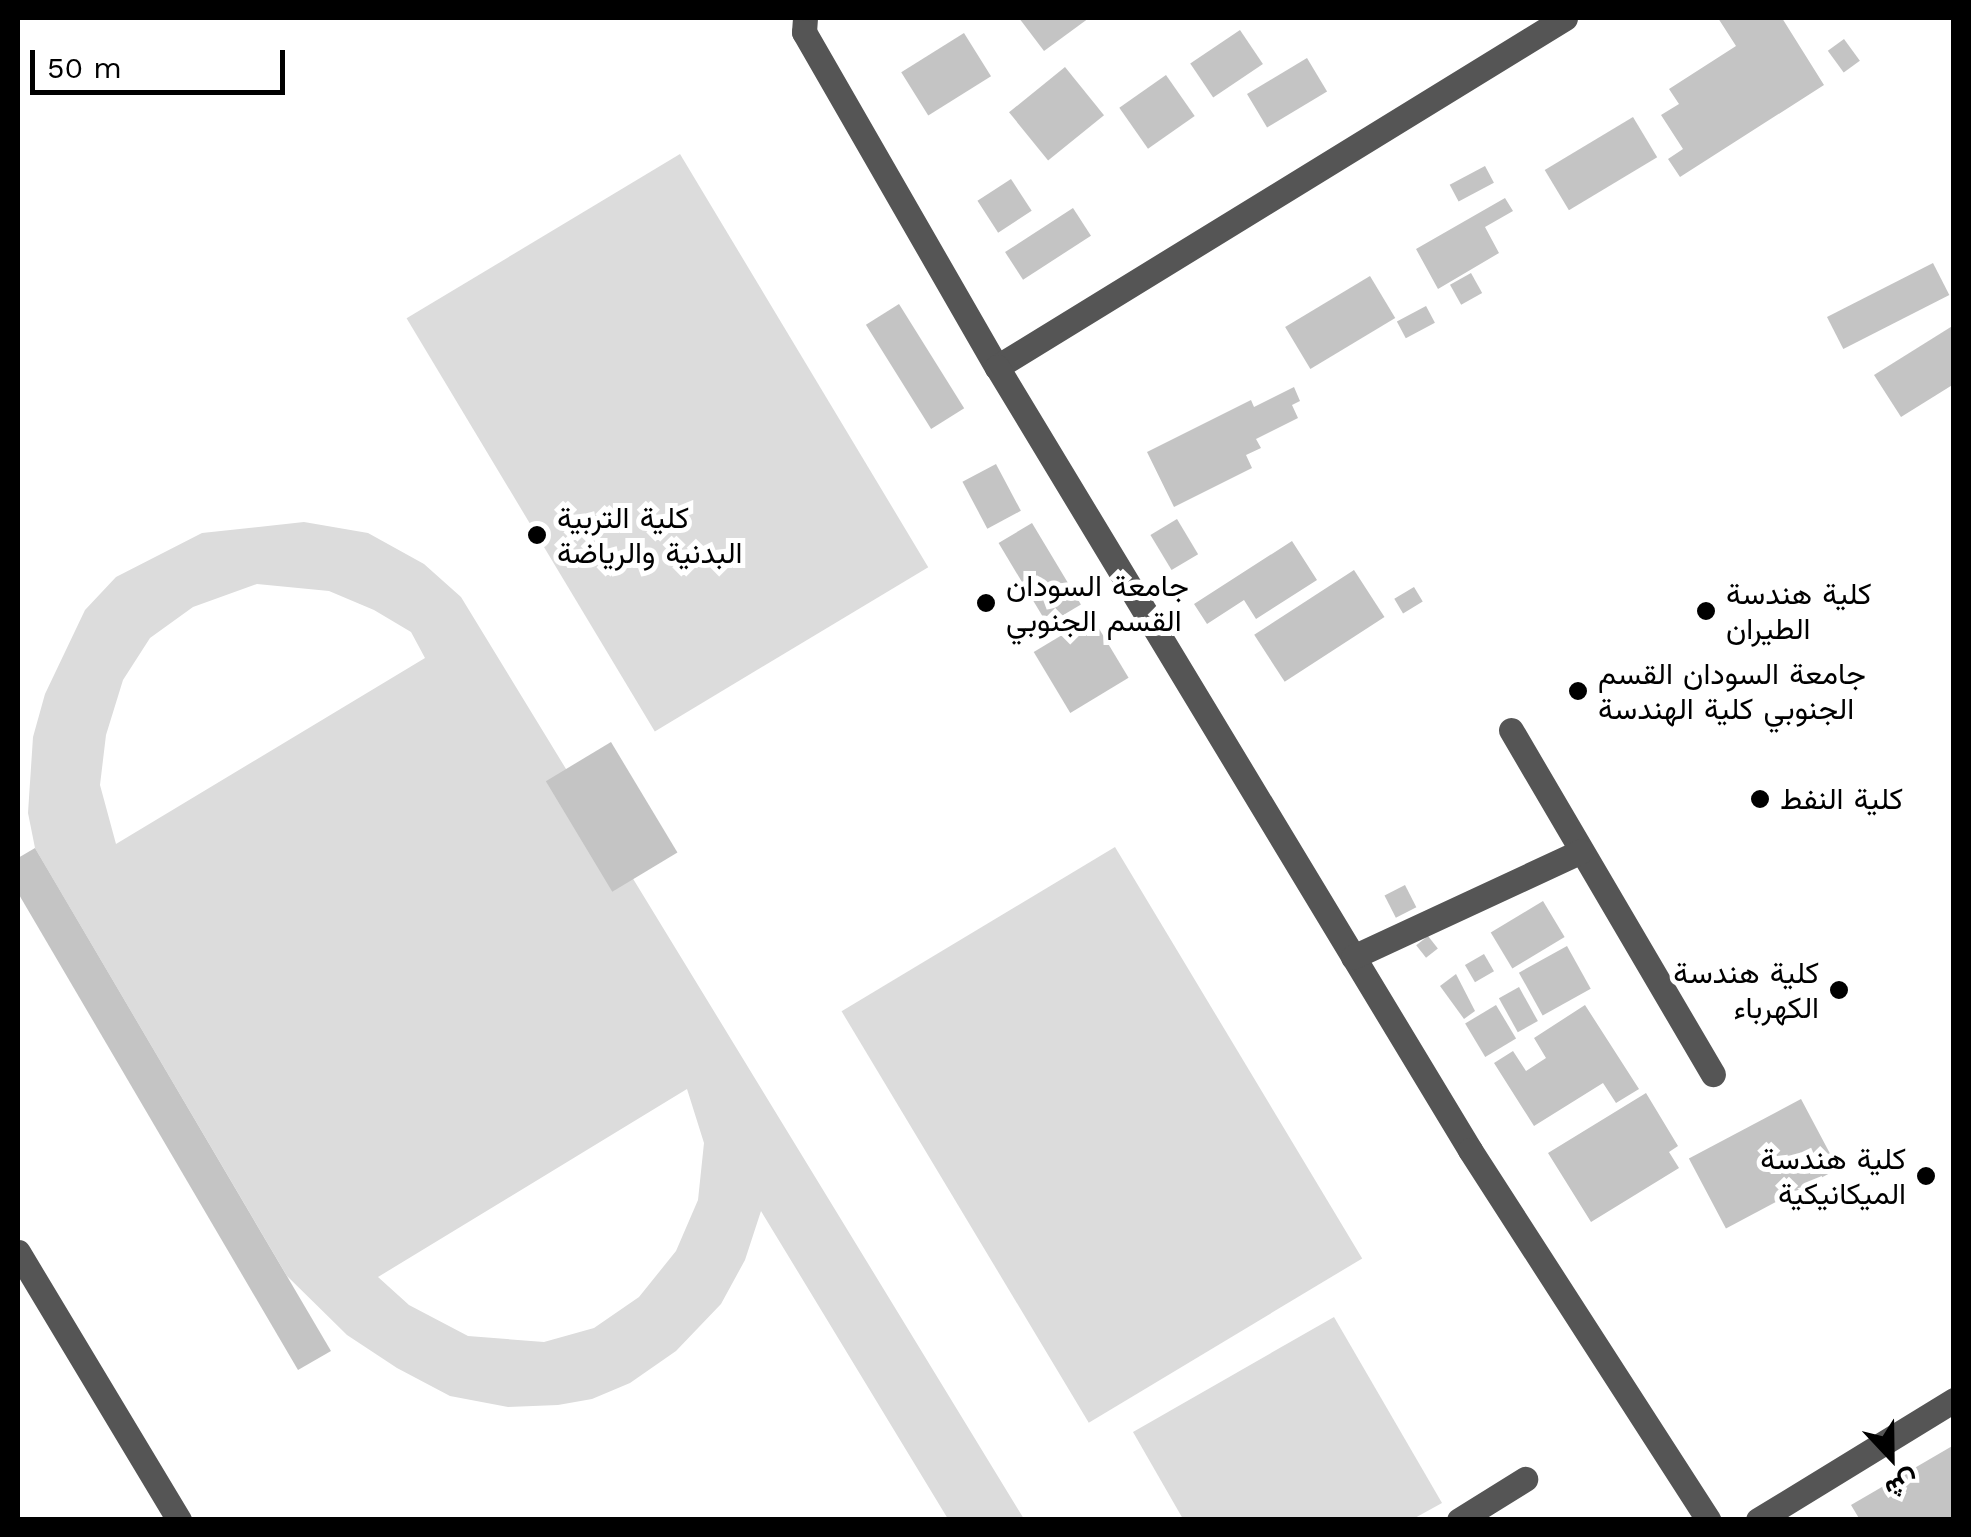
<!DOCTYPE html>
<meta charset="utf-8">
<style>
body{margin:0}
#map{position:relative;width:1971px;height:1537px;overflow:hidden;background:#fff;font-family:"Work Sans",Vazirmatn,sans-serif}
div>[style]{position:absolute}
[style*='--x']{left:calc(var(--x)*1px);top:calc(var(--y)*1px);width:calc(var(--w)*1px);rotate:calc(var(--a)*1deg)}
.green>*{inset:0;background:#dcdcdc;transform-origin:0 0}
.building>*{inset:0;background:#c4c4c4;transform-origin:0 0}
.minor>*{height:25px;margin:-12.5px;padding:0 12.5px;transform-origin:12.5px;border-radius:12.5px;background:#555}
.dots>*{width:28px;height:28px;translate:-50% -50%;box-sizing:border-box;border:5px solid #fff;border-radius:50%}
span{translate:-50% -50%;white-space:nowrap;text-align:center;line-height:1.15;-webkit-text-stroke:10px #fff;paint-order:stroke}
.poi-label{font-size:30px;color:#000}
.left{translate:0 -50%;text-align:left}
.right{translate:-100% -50%;text-align:right}
.frame{position:absolute;inset:0;border:20px solid #000;pointer-events:none}
.north{position:absolute;left:1841px;top:1407px;width:100px;height:100px;-webkit-text-stroke:8px #fff;paint-order:stroke;rotate:158deg;font-size:28px;font-weight:700;line-height:40px;text-align:center;color:#000}
.north::after{content:'';display:block;margin:auto;width:35px;height:45px;background:#000;clip-path:polygon(50% 0,100% 100%,50% 72%,0 100%)}
.scale{position:absolute;left:30px;top:50px;width:255px;height:45px;box-sizing:border-box;border:5px solid #000;border-top:0;padding-left:12px;font-size:30px;line-height:35px;white-space:nowrap;color:#000;-webkit-text-stroke:8px #fff;paint-order:stroke}
</style>
<div id="map">
<div class="green">
<i style="left:680px;top:154px;width:482px;height:319px;rotate:59deg"></i>
<i style="clip-path:polygon(evenodd,304px 522px,368px 533px,424px 564px,461px 597px,1024px 1519px,948px 1519px,761px 1211px,745px 1260px,721px 1304px,676px 1351px,630px 1383px,592px 1399px,558px 1405px,508px 1407px,450px 1396px,397px 1368px,347px 1335px,287px 1276px,35px 848px,28px 813px,33px 737px,45px 694px,85px 610px,116px 577px,202px 533px,304px 522px,257px 584px,329px 591px,374px 610px,411px 632px,425px 658px,116px 844px,100px 785px,106px 735px,123px 680px,150px 638px,193px 607px,257px 584px,304px 522px,687px 1089px,704px 1143px,698px 1200px,676px 1251px,639px 1297px,594px 1328px,544px 1342px,468px 1336px,409px 1305px,378px 1277px,687px 1089px)"></i>
<i style="left:1115px;top:847px;width:480px;height:319px;rotate:59deg"></i>
<i style="clip-path:polygon(1334px 1317px,1442px 1503px,1413px 1519px,1183px 1519px,1133px 1432px)"></i>
</div>
<div class="building">
<i style="clip-path:polygon(1019px 18px,1089px 18px,1044px 51px)"></i>
<i style="clip-path:polygon(1718px 18px,1782px 18px,1824px 85px,1680px 177px,1668px 159px,1683px 149px,1661px 115px,1679px 104px,1669px 89px,1736px 46px)"></i>
<i style="left:1240px;top:30px;width:41px;height:60px;rotate:56deg"></i>
<i style="left:964px;top:33px;width:51px;height:74px;rotate:58deg"></i>
<i style="left:1844px;top:39px;width:27px;height:20px;rotate:54deg"></i>
<i style="left:1307px;top:58px;width:39px;height:70px;rotate:59deg"></i>
<i style="left:1065px;top:67px;width:62px;height:72px;rotate:51deg"></i>
<i style="left:1166px;top:75px;width:50px;height:57px;rotate:55deg"></i>
<i style="left:1633px;top:117px;width:47px;height:103px;rotate:59deg"></i>
<i style="left:1485px;top:166px;width:19px;height:40px;rotate:62deg"></i>
<i style="left:1011px;top:179px;width:38px;height:40px;rotate:57deg"></i>
<i style="clip-path:polygon(1505px 198px,1513px 211px,1485px 227px,1499px 253px,1438px 289px,1416px 249px)"></i>
<i style="left:1073px;top:208px;width:33px;height:81px;rotate:57deg"></i>
<i style="left:1933px;top:263px;width:36px;height:119px;rotate:63deg"></i>
<i style="left:1471px;top:273px;width:23px;height:24px;rotate:61deg"></i>
<i style="left:1370px;top:276px;width:49px;height:99px;rotate:59deg"></i>
<i style="left:899px;top:304px;width:123px;height:39px;rotate:58deg"></i>
<i style="left:1426px;top:306px;width:19px;height:33px;rotate:62deg"></i>
<i style="clip-path:polygon(1954px 325px,1954px 384px,1901px 417px,1874px 375px)"></i>
<i style="clip-path:polygon(1294px 387px,1300px 401px,1292px 405px,1298px 418px,1256px 439px,1261px 448px,1246px 455px,1252px 468px,1174px 507px,1147px 452px,1251px 400px,1254px 407px)"></i>
<i style="left:996px;top:464px;width:53px;height:38px;rotate:62deg"></i>
<i style="left:1177px;top:519px;width:41px;height:31px;rotate:59deg"></i>
<i style="left:1032px;top:523px;width:95px;height:39px;rotate:59deg"></i>
<i style="clip-path:polygon(1292px 541px,1317px 580px,1256px 619px,1244px 600px,1207px 624px,1194px 604px)"></i>
<i style="left:1354px;top:570px;width:56px;height:119px;rotate:57deg"></i>
<i style="left:1414px;top:587px;width:17px;height:23px;rotate:59deg"></i>
<i style="left:1092px;top:617px;width:71px;height:68px;rotate:59deg"></i>
<i style="left:611px;top:742px;width:129px;height:76px;rotate:59deg"></i>
<i style="clip-path:polygon(35px 848px,331px 1351px,298px 1370px,18px 893px,18px 858px)"></i>
<i style="left:1405px;top:885px;width:25px;height:23px;rotate:63deg"></i>
<i style="left:1543px;top:901px;width:42px;height:61px;rotate:59deg"></i>
<i style="left:1428px;top:936px;width:16px;height:15px;rotate:52deg"></i>
<i style="left:1567px;top:946px;width:49px;height:55px;rotate:61deg"></i>
<i style="left:1484px;top:954px;width:20px;height:22px;rotate:60deg"></i>
<i style="clip-path:polygon(1456px 974px,1475px 1011px,1464px 1019px,1440px 986px)"></i>
<i style="left:1519px;top:987px;width:39px;height:23px;rotate:61deg"></i>
<i style="left:1496px;top:1005px;width:39px;height:36px;rotate:59deg"></i>
<i style="clip-path:polygon(1585px 1005px,1639px 1089px,1616px 1103px,1603px 1083px,1534px 1126px,1494px 1063px,1513px 1051px,1526px 1071px,1546px 1058px,1534px 1038px)"></i>
<i style="clip-path:polygon(1646px 1093px,1678px 1146px,1669px 1152px,1679px 1168px,1591px 1222px,1548px 1153px)"></i>
<i style="left:1801px;top:1099px;width:79px;height:127px;rotate:62deg"></i>
<i style="clip-path:polygon(1954px 1445px,1954px 1520px,1860px 1520px,1851px 1505px)"></i>
</div>
<div class="minor">
<i style="--x:805;--y:18;--w:14;--a:94"></i>
<i style="--x:804;--y:32;--w:387;--a:60.1"></i>
<i style="--x:1565;--y:18;--w:667;--a:148.43"></i>
<i style="--x:997;--y:367;--w:915;--a:58.86"></i>
<i style="--x:1470;--y:1150;--w:440;--a:57.2"></i>
<i style="--x:1511;--y:730;--w:399;--a:59.6"></i>
<i style="--x:1353;--y:957;--w:251;--a:-24.9"></i>
<i style="--x:18;--y:1252;--w:313;--a:59"></i>
<i style="--x:1459;--y:1520;--w:78;--a:-31.8"></i>
<i style="--x:1758;--y:1520;--w:230;--a:-31.5"></i>
</div>
<div class="dots">
<i style="left:537px;top:535px;background:#000"></i>
<i style="left:986px;top:603px;background:#000"></i>
<i style="left:1706px;top:611px;background:#000"></i>
<i style="left:1578px;top:691px;background:#000"></i>
<i style="left:1760px;top:799px;background:#000"></i>
<i style="left:1839px;top:990px;background:#000"></i>
<i style="left:1926px;top:1176px;background:#000"></i>
</div>
<div class="poi-label">
<span class="left" style="left:557px;top:535px">كلية التربية<br>البدنية والرياضة</span>
<span class="left" style="left:1006px;top:603px">جامعة السودان<br>القسم الجنوبي</span>
<span class="left" style="left:1726px;top:611px">كلية هندسة<br>الطيران</span>
<span class="left" style="left:1598px;top:691px">جامعة السودان القسم<br>الجنوبي كلية الهندسة</span>
<span class="left" style="left:1780px;top:799px">كلية النفط</span>
<span class="right" style="left:1819px;top:990px">كلية هندسة<br>الكهرباء</span>
<span class="right" style="left:1906px;top:1176px">كلية هندسة<br>الميكانيكية</span>
</div>
<div class="frame"></div>
<div class="north">ش</div>
<div class="scale">50 m</div>
</div>
